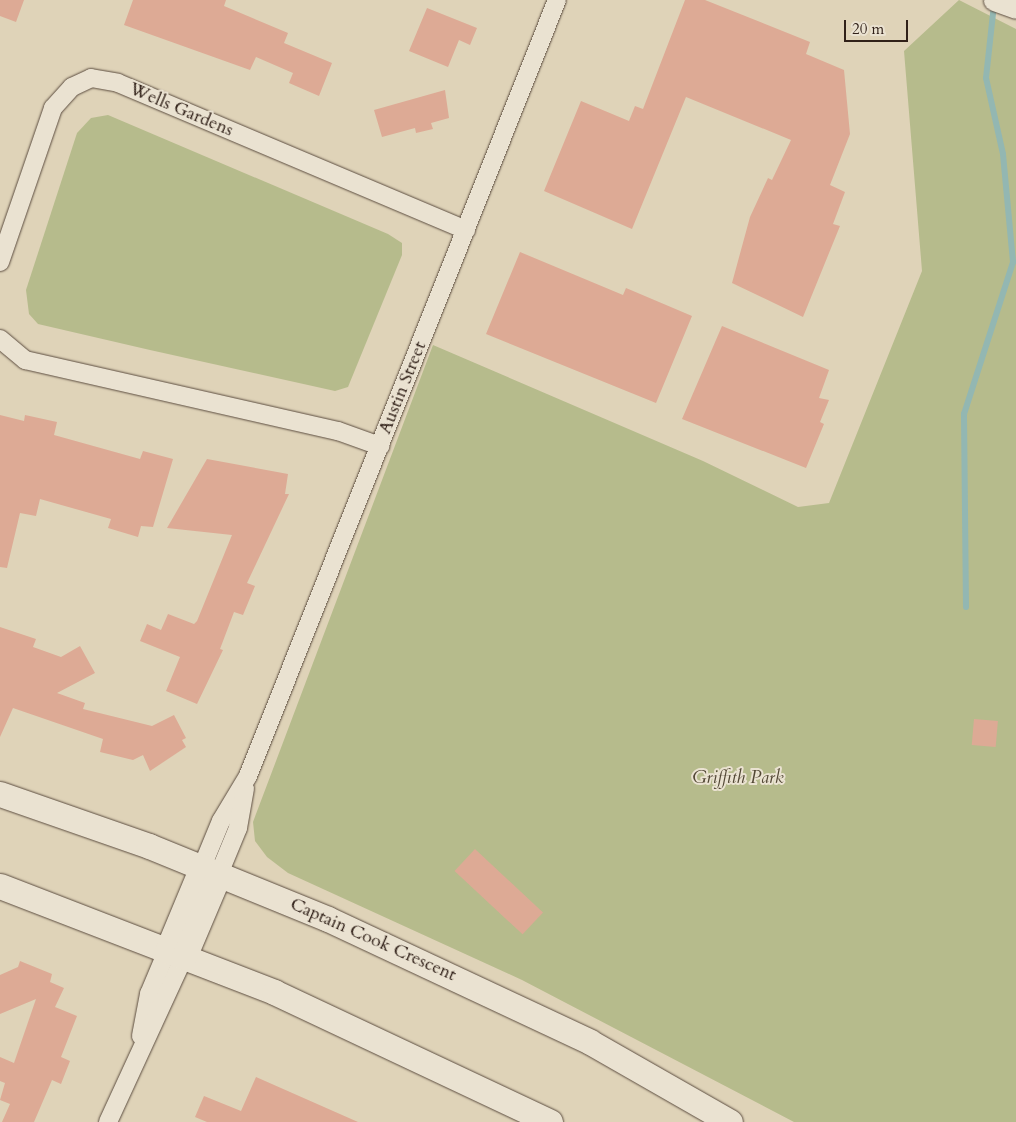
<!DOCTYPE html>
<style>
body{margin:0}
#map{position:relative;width:1016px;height:1122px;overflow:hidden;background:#dfd3b8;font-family:Cardo,serif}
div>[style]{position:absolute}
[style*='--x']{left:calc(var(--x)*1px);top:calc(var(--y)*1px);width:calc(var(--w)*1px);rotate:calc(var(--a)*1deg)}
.green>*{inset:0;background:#b6bb8c}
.stream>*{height:6px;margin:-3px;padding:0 3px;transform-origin:3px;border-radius:3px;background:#93b7b2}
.building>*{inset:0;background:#ddaa95;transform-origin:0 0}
.roads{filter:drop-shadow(0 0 1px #5c4d40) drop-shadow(0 0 1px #5c4d40)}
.minor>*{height:18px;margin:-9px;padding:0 9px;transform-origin:9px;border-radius:9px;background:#eae2d1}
.tertiary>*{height:21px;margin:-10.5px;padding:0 10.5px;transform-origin:10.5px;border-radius:10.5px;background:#eae2d1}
.secondary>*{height:25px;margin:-12.5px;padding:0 12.5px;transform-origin:12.5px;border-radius:12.5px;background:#eae2d1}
span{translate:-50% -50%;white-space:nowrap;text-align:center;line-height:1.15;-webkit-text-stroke:4px #eae2d1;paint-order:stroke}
.street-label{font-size:18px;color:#302018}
.park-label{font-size:18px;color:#524735;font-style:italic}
.scale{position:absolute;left:844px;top:20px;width:64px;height:22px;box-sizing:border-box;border:2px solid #302018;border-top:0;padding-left:6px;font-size:15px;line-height:18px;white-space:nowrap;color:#302018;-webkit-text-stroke:4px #eae2d1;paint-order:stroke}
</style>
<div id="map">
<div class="green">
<i style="clip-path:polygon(959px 0,1016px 29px,1016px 1122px,794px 1122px,522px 980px,288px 873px,267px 857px,255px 841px,253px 822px,433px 345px,703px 461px,798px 507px,829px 503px,922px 271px,904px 51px)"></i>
<i style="clip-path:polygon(108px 115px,388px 234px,402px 243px,402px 255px,348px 387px,335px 391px,150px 350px,38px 324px,29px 314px,26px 290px,77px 133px,91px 118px)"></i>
</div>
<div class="stream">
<i style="--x:966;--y:607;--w:193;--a:-90.6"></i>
<i style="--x:964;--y:414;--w:160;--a:-72.1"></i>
<i style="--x:1013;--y:262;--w:108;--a:-95.3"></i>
<i style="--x:1003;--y:154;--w:78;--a:-102.6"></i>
<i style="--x:986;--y:78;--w:74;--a:-83.8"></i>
</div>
<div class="building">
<i style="clip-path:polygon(0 0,24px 0,16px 22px,0 16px)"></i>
<i style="clip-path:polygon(133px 0,226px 0,224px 6px,288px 33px,284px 43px,332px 63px,319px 96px,289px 83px,293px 73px,256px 57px,250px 70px,124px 25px)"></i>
<i style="clip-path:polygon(685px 0,705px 0,810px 42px,806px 54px,844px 70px,850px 134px,830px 185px,845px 192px,833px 224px,840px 226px,803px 317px,732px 283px,750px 217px,768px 178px,772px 180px,791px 140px,686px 97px,632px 229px,544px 191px,581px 101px,629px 121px,635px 106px,643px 109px)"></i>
<i style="clip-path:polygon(427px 8px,477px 28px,470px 45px,459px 40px,448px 67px,409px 51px)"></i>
<i style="clip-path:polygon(445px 90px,449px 118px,431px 123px,433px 129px,416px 133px,415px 128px,382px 137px,374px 110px)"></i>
<i style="clip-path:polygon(520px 252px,623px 295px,626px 288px,692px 316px,656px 403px,486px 334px)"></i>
<i style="clip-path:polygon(722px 326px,829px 370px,819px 398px,829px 400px,820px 422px,824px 424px,806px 468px,682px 419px)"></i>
<i style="clip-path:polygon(0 415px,24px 421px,25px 415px,57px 422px,54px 435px,140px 459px,143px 451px,173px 459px,153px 527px,141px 526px,138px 537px,108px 528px,111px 519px,40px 499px,36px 516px,20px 513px,7px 568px,0 567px)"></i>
<i style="clip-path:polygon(207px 459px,288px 474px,285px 494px,289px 494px,247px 583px,255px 586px,243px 615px,234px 612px,220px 649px,223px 650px,197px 704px,166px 691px,180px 657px,140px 641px,147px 624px,161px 630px,168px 614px,194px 624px,197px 621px,232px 535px,167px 528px)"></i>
<i style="clip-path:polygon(0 627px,36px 639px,33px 647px,61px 657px,80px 646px,95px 673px,57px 693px,85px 703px,83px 709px,152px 726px,174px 715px,186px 738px,182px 740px,186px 747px,150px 771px,143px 755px,133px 760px,100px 752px,103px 739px,13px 708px,0 737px)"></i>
<i style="left:974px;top:719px;width:24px;height:26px;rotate:5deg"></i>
<i style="left:475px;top:849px;width:93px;height:30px;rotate:43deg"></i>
<i style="clip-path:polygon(20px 961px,52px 974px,50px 982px,64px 988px,55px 1007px,77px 1016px,61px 1057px,70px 1061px,61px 1084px,52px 1080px,34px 1122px,2px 1122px,10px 1104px,0 1100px,5px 1083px,0 1081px,0 1057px,14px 1063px,36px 999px,0 1014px,0 975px,18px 967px)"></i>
<i style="clip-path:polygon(256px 1077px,358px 1122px,207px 1122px,195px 1117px,204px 1096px,241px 1111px)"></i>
</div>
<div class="roads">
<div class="minor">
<i style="--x:0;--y:262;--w:163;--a:-71"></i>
<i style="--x:53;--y:108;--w:28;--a:-48"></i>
<i style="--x:72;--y:87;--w:21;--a:-25"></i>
<i style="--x:91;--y:78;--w:27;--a:10"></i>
<i style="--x:118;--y:83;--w:378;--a:22.9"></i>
<i style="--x:0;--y:339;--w:33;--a:40"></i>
<i style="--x:25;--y:360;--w:321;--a:12.8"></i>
<i style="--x:338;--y:431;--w:45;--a:19.7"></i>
<i style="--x:202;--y:867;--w:50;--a:-67.6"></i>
<i style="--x:221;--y:821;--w:52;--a:-59"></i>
<i style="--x:248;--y:776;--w:835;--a:-68.29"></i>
<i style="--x:219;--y:874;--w:50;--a:-67.6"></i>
<i style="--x:238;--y:828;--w:40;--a:-80"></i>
<i style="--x:141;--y:1036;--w:43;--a:-79.2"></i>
<i style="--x:149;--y:994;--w:47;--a:-67.3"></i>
<i style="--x:108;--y:1122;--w:182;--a:-65.3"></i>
</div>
<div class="tertiary">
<i style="--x:994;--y:0;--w:23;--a:20"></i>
</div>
<div class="secondary">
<i style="--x:0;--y:794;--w:158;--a:19.2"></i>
<i style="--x:149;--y:846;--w:193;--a:22.2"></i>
<i style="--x:328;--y:919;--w:289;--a:25.1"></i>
<i style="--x:590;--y:1042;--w:161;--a:29.7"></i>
<i style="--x:0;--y:886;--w:294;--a:21.1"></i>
<i style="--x:274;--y:992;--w:305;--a:25.2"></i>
<i style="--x:167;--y:951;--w:91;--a:-67.4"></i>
<i style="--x:184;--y:957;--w:90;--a:-67.1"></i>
</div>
</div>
<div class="street-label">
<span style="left:181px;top:110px;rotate:23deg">Wells Gardens</span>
<span style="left:403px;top:388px;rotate:-68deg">Austin Street</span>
<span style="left:373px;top:940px;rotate:24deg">Captain Cook Crescent</span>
</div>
<div class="park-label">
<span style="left:738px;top:778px">Griffith Park</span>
</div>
<div class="scale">20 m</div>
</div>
